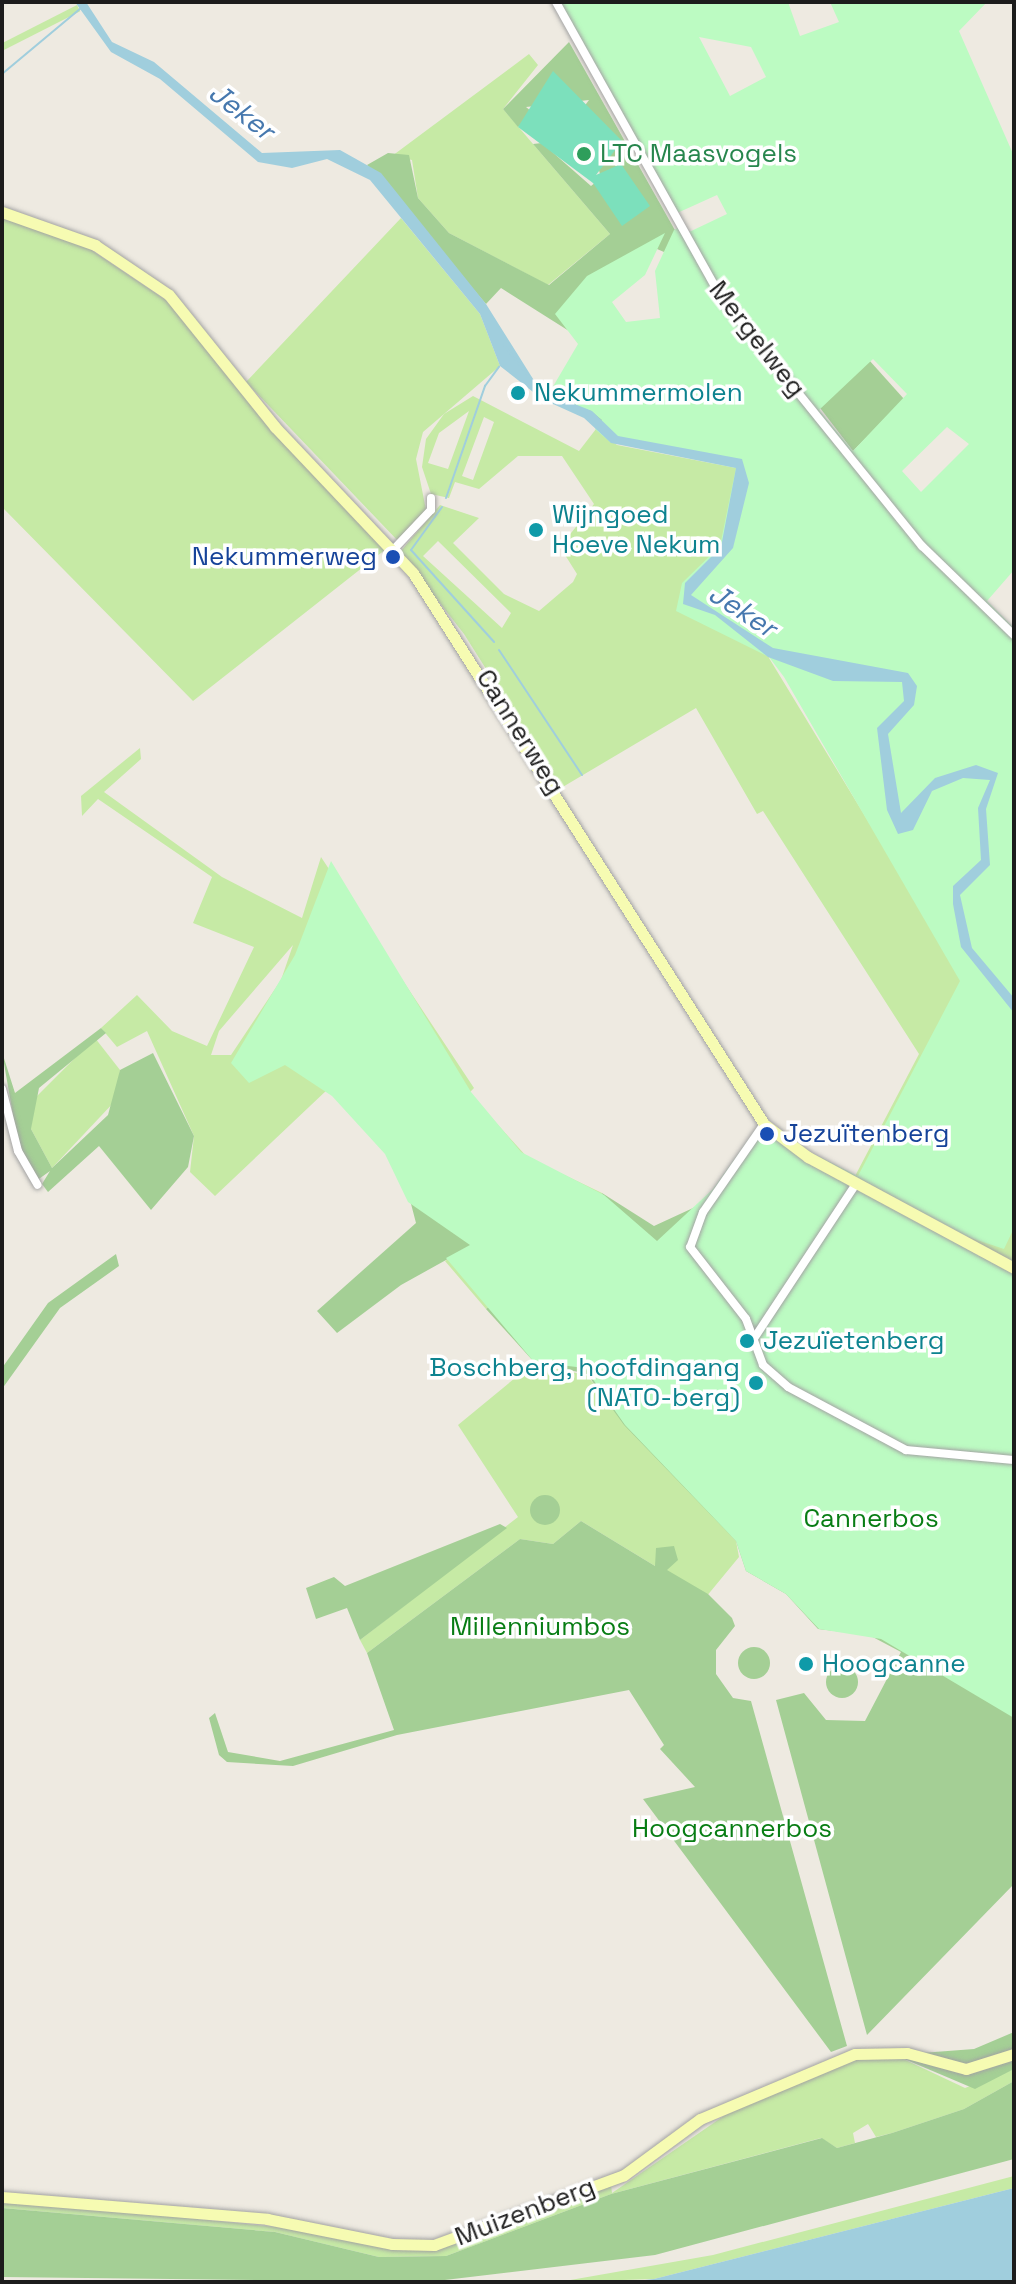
<!DOCTYPE html>
<meta charset="utf-8">
<style>
body{margin:0}
#map{position:relative;width:1016px;height:2284px;overflow:hidden;background:#eeeae1;font-family:"Space Grotesk",sans-serif}
div>[style]{position:absolute}
[style*='--x']{left:calc(var(--x)*1px);top:calc(var(--y)*1px);width:calc(var(--w)*1px);rotate:calc(var(--a)*1deg)}
.grass>*{inset:0;background:#c6eaa5;transform-origin:0 0}
.forest>*{inset:0;background:#a4cf95}
.round{border-radius:50%}
.park>*{inset:0;background:#bcfbc2}
.pitch>*{inset:0;background:#7ce0bc}
.water>*{inset:0;background:#a0cedd}
.stream>*{height:2px;margin:-1px;padding:0 1px;transform-origin:1px;border-radius:1px;background:#a0cedd}
.roads{filter:drop-shadow(0 0 2px #a3a3a3) drop-shadow(0 0 2px #a3a3a3)}
.street>*{height:8px;margin:-4px;padding:0 4px;transform-origin:4px;border-radius:4px;background:#fff}
.secondary>*{height:11px;margin:-5.5px;padding:0 5.5px;transform-origin:5.5px;border-radius:5.5px;background:#f6fbb2}
.dots>*{width:22px;height:22px;translate:-50% -50%;box-sizing:border-box;border:4px solid #fff;border-radius:50%}
span{translate:-50% -50%;white-space:nowrap;text-align:center;line-height:1.15;-webkit-text-stroke:7px #fff;paint-order:stroke}
.leisure-label{font-size:26px;color:#27864d}
.left{translate:0 -50%;text-align:left}
.street-label{font-size:26px;color:#1c1c1c}
.culture-label{font-size:26px;color:#0d838f}
.right{translate:-100% -50%;text-align:right}
.transit-label{font-size:26px;color:#164399}
.park-label{font-size:26px;color:#087d14}
.water-label{font-size:28px;color:#4678ae;font-style:italic}
.frame{position:absolute;inset:0;border:4px solid #1c1c1c;pointer-events:none}
</style>
<div id="map">
<div class="grass">
<i style="left:77px;top:5px;width:7px;height:97px;rotate:63deg"></i>
<i style="clip-path:polygon(529px 54px,538px 65px,503px 109px,610px 234px,548px 285px,449px 233px,418px 198px,412px 160px,392px 156px)"></i>
<i style="clip-path:polygon(2px 217px,75px 239px,179px 309px,245px 396px,386px 549px,193px 701px,2px 507px)"></i>
<i style="clip-path:polygon(401px 218px,480px 314px,500px 366px,423px 432px,416px 459px,426px 510px,399px 542px,246px 382px)"></i>
<i style="clip-path:polygon(evenodd,473px 396px,579px 451px,596px 429px,617px 445px,736px 468px,769px 658px,961px 974px,1014px 1013px,1012px 1262px,854px 1178px,919px 1054px,763px 811px,757px 814px,696px 708px,561px 788px,464px 634px,400px 552px,440px 505px,479px 518px,453px 543px,504px 594px,539px 611px,573px 582px,577px 574px,560px 547px,594px 504px,562px 456px,518px 456px,479px 489px,455px 482px,449px 498px,431px 494px,422px 467px,426px 439px,444px 414px,473px 396px,469px 411px,448px 469px,428px 463px,439px 433px,469px 411px,473px 396px,484px 417px,494px 422px,473px 480px,462px 476px,484px 417px,473px 396px,438px 541px,511px 613px,502px 628px,423px 556px,438px 541px)"></i>
<i style="clip-path:polygon(evenodd,140px 748px,141px 759px,104px 792px,222px 877px,302px 918px,321px 857px,474px 1088px,469px 1093px,527px 1157px,602px 1193px,606px 1209px,486px 1309px,445px 1261px,472px 1246px,328px 1089px,215px 1196px,190px 1172px,194px 1136px,147px 1031px,117px 1047px,101px 1028px,137px 995px,172px 1031px,207px 1046px,254px 947px,193px 923px,212px 877px,98px 799px,82px 816px,81px 796px,140px 748px,293px 945px,281px 980px,231px 1055px,211px 1055px,219px 1031px,293px 945px)"></i>
<i style="clip-path:polygon(95px 1038px,120px 1070px,116px 1100px,52px 1168px,31px 1129px,32px 1101px)"></i>
<i style="clip-path:polygon(532px 1364px,586px 1375px,736px 1541px,739px 1557px,706px 1597px,581px 1521px,553px 1544px,520px 1539px,367px 1653px,360px 1640px,518px 1517px,458px 1425px)"></i>
<i style="clip-path:polygon(895px 2055px,965px 2088px,1014px 2069px,1014px 2081px,964px 2109px,892px 2133px,876px 2137px,868px 2124px,853px 2133px,855px 2143px,837px 2148px,821px 2138px,611px 2194px,446px 2256px,379px 2257px,275px 2232px,2px 2208px,2px 2199px,453px 2245px,611px 2185px,612px 2193px,731px 2111px,859px 2058px)"></i>
<i style="clip-path:polygon(1014px 2176px,1014px 2188px,654px 2279px,559px 2282px,713px 2255px)"></i>
</div>
<div class="forest">
<i style="clip-path:polygon(569px 42px,676px 232px,671px 255px,657px 249px,579px 289px,747px 464px,622px 437px,579px 404px,548px 395px,588px 343px,501px 288px,486px 304px,367px 165px,388px 153px,409px 155px,418px 198px,449px 233px,549px 285px,610px 234px,533px 144px,542px 143px,591px 186px,601px 178px,583px 108px,589px 100px,526px 107px,532px 112px,518px 127px,503px 109px)"></i>
<i style="clip-path:polygon(869px 360px,904px 399px,853px 451px,817px 404px)"></i>
<i style="clip-path:polygon(101px 1028px,106px 1033px,39px 1088px,31px 1129px,52px 1168px,108px 1115px,120px 1070px,153px 1053px,194px 1136px,188px 1167px,151px 1210px,99px 1146px,48px 1192px,42px 1184px,50px 1171px,36px 1181px,18px 1144px,2px 1052px,15px 1093px)"></i>
<i style="clip-path:polygon(602px 1193px,654px 1226px,719px 1196px,1014px 1437px,1014px 1884px,867px 2035px,776px 1700px,804px 1693px,826px 1720px,865px 1721px,901px 1652px,869px 1635px,818px 1629px,786px 1594px,746px 1571px,736px 1541px,624px 1425px,587px 1374px,534px 1362px,486px 1309px,606px 1209px)"></i>
<i style="clip-path:polygon(410px 1200px,473px 1245px,401px 1285px,337px 1333px,317px 1311px,416px 1223px)"></i>
<i style="clip-path:polygon(116px 1254px,119px 1266px,60px 1308px,2px 1389px,2px 1368px,48px 1303px)"></i>
<i class="round" style="left:530px;top:1495px;width:30px;height:30px"></i>
<i style="clip-path:polygon(581px 1521px,655px 1566px,656px 1548px,674px 1546px,678px 1560px,667px 1570px,708px 1594px,732px 1618px,735px 1626px,716px 1650px,716px 1674px,733px 1698px,751px 1701px,847px 2046px,831px 2052px,643px 1799px,695px 1787px,660px 1749px,664px 1745px,629px 1690px,397px 1735px,293px 1766px,227px 1762px,219px 1755px,209px 1718px,215px 1713px,228px 1752px,280px 1761px,394px 1730px,367px 1653px,520px 1539px,553px 1544px)"></i>
<i style="clip-path:polygon(500px 1524px,507px 1528px,360px 1640px,347px 1608px,316px 1619px,306px 1588px,334px 1577px,345px 1586px)"></i>
<i class="round" style="left:738px;top:1647px;width:32px;height:32px"></i>
<i class="round" style="left:826px;top:1666px;width:32px;height:32px"></i>
<i style="clip-path:polygon(1014px 2032px,1014px 2069px,975px 2089px,895px 2055px,974px 2049px)"></i>
<i style="clip-path:polygon(1014px 2081px,1014px 2159px,655px 2255px,428px 2282px,2px 2277px,2px 2208px,275px 2232px,379px 2257px,446px 2256px,611px 2194px,822px 2138px,837px 2148px,892px 2133px,964px 2109px)"></i>
</div>
<div class="park">
<i style="clip-path:polygon(evenodd,560px 2px,788px 2px,800px 36px,839px 22px,830px 2px,987px 2px,959px 31px,1014px 156px,1014px 570px,987px 601px,1014px 628px,1014px 1228px,1004px 1249px,965px 1236px,1014px 1263px,1014px 1718px,881px 1639px,819px 1629px,786px 1594px,746px 1571px,736px 1541px,625px 1425px,585px 1368px,534px 1362px,446px 1258px,470px 1245px,408px 1202px,385px 1154px,332px 1096px,285px 1065px,249px 1083px,231px 1063px,295px 955px,331px 861px,471px 1092px,521px 1152px,604px 1195px,657px 1241px,713px 1189px,758px 1126px,858px 1176px,960px 981px,784px 677px,769px 657px,676px 611px,682px 583px,720px 546px,736px 468px,610px 442px,595px 429px,602px 420px,591px 411px,548px 395px,578px 344px,555px 314px,587px 276px,665px 233px,645px 275px,612px 302px,626px 322px,660px 318px,655px 271px,674px 230px,683px 225px,687px 233px,727px 214px,717px 195px,675px 214px,560px 2px,699px 37px,751px 47px,766px 77px,730px 96px,699px 37px,560px 2px,873px 359px,907px 394px,853px 451px,819px 410px,873px 359px,560px 2px,947px 427px,969px 444px,921px 492px,902px 471px,947px 427px)"></i>
</div>
<div class="pitch">
<i style="clip-path:polygon(553px 71px,622px 141px,596px 175px,621px 164px,650px 206px,622px 226px,593px 183px,518px 127px)"></i>
</div>
<div class="water">
<i style="clip-path:polygon(75px 2px,86px 2px,112px 42px,154px 62px,262px 153px,340px 150px,381px 173px,486px 304px,540px 390px,592px 411px,618px 436px,742px 459px,749px 483px,733px 548px,691px 595px,773px 648px,908px 673px,917px 686px,914px 705px,888px 734px,901px 813px,935px 778px,976px 765px,998px 773px,986px 809px,990px 865px,960px 895px,972px 948px,1014px 998px,1014px 1013px,961px 947px,953px 904px,953px 886px,981px 860px,978px 808px,990px 780px,963px 778px,932px 791px,913px 830px,898px 834px,887px 810px,877px 728px,904px 701px,902px 682px,833px 681px,768px 657px,715px 615px,683px 604px,685px 583px,721px 547px,736px 468px,611px 443px,584px 418px,542px 399px,500px 366px,480px 314px,370px 180px,327px 159px,292px 168px,258px 162px,160px 79px,111px 52px)"></i>
<i style="clip-path:polygon(1014px 2188px,1014px 2282px,627px 2282px,654px 2279px)"></i>
</div>
<div class="stream">
<i style="--x:2;--y:74;--w:103;--a:-39.9"></i>
<i style="--x:503;--y:344;--w:58;--a:51.3"></i>
<i style="--x:446;--y:498;--w:119;--a:-70.8"></i>
<i style="--x:485;--y:386;--w:24;--a:-54"></i>
<i style="--x:442;--y:507;--w:53;--a:125.8"></i>
<i style="--x:411;--y:550;--w:124;--a:47.9"></i>
<i style="--x:499;--y:650;--w:150;--a:56.4"></i>
</div>
<div class="roads">
<div class="street">
<i style="--x:556;--y:2;--w:338;--a:60.8"></i>
<i style="--x:721;--y:297;--w:320;--a:51.1"></i>
<i style="--x:922;--y:546;--w:128;--a:44.1"></i>
<i style="--x:393;--y:550;--w:55;--a:-46.5"></i>
<i style="--x:431;--y:510;--w:12;--a:-90"></i>
<i style="--x:2;--y:1089;--w:64;--a:75.5"></i>
<i style="--x:18;--y:1151;--w:39;--a:60"></i>
<i style="--x:764;--y:1124;--w:107;--a:124.7"></i>
<i style="--x:703;--y:1212;--w:37;--a:110"></i>
<i style="--x:690;--y:1247;--w:91;--a:52.1"></i>
<i style="--x:746;--y:1319;--w:49;--a:69.7"></i>
<i style="--x:763;--y:1365;--w:33;--a:41"></i>
<i style="--x:788;--y:1387;--w:134;--a:28.1"></i>
<i style="--x:906;--y:1450;--w:108;--a:5.3"></i>
<i style="--x:755;--y:1337;--w:183;--a:-56.6"></i>
</div>
<div class="secondary">
<i style="--x:2;--y:212;--w:99;--a:19.5"></i>
<i style="--x:95;--y:245;--w:89;--a:34"></i>
<i style="--x:169;--y:295;--w:169;--a:51.2"></i>
<i style="--x:275;--y:427;--w:201;--a:46.6"></i>
<i style="--x:413;--y:573;--w:653;--a:57.5"></i>
<i style="--x:764;--y:1124;--w:55;--a:36.9"></i>
<i style="--x:808;--y:1157;--w:234;--a:28.3"></i>
<i style="--x:2;--y:2197;--w:266;--a:4.7"></i>
<i style="--x:267;--y:2219;--w:127;--a:11.3"></i>
<i style="--x:392;--y:2244;--w:42;--a:1.4"></i>
<i style="--x:434;--y:2245;--w:202;--a:-20.2"></i>
<i style="--x:624;--y:2175;--w:94;--a:-36.4"></i>
<i style="--x:700;--y:2119;--w:168;--a:-22.8"></i>
<i style="--x:855;--y:2054;--w:52;--a:-1.1"></i>
<i style="--x:907;--y:2053;--w:61;--a:15.2"></i>
<i style="--x:966;--y:2069;--w:50;--a:-17.4"></i>
</div>
</div>
<div class="dots">
<i style="left:584px;top:154px;background:#2e9e5b"></i>
<i style="left:518px;top:393px;background:#0f9aa8"></i>
<i style="left:536px;top:530px;background:#0f9aa8"></i>
<i style="left:393px;top:557px;background:#1a4fb4"></i>
<i style="left:767px;top:1134px;background:#1a4fb4"></i>
<i style="left:747px;top:1341px;background:#0f9aa8"></i>
<i style="left:756px;top:1383px;background:#0f9aa8"></i>
<i style="left:806px;top:1664px;background:#0f9aa8"></i>
</div>
<div class="leisure-label">
<span class="left" style="left:600px;top:154px">LTC Maasvogels</span>
</div>
<div class="street-label">
<span style="left:757px;top:339px;rotate:52deg">Mergelweg</span>
<span style="left:520px;top:732px;rotate:58deg">Cannerweg</span>
<span style="left:525px;top:2212px;rotate:-21deg">Muizenberg</span>
</div>
<div class="culture-label">
<span class="left" style="left:534px;top:393px">Nekummermolen</span>
<span class="left" style="left:552px;top:530px">Wijngoed<br>Hoeve Nekum</span>
<span class="left" style="left:763px;top:1341px">Jezuïetenberg</span>
<span class="right" style="left:740px;top:1383px">Boschberg, hoofdingang<br>(NATO-berg)</span>
<span class="left" style="left:822px;top:1664px">Hoogcanne</span>
</div>
<div class="transit-label">
<span class="right" style="left:377px;top:557px">Nekummerweg</span>
<span class="left" style="left:783px;top:1134px">Jezuïtenberg</span>
</div>
<div class="park-label">
<span style="left:871px;top:1519px">Cannerbos</span>
<span style="left:540px;top:1627px">Millenniumbos</span>
<span style="left:732px;top:1829px">Hoogcannerbos</span>
</div>
<div class="water-label">
<span style="left:242px;top:111px;rotate:38deg">Jeker</span>
<span style="left:743px;top:610px;rotate:33deg">Jeker</span>
</div>
<div class="frame"></div>
</div>
